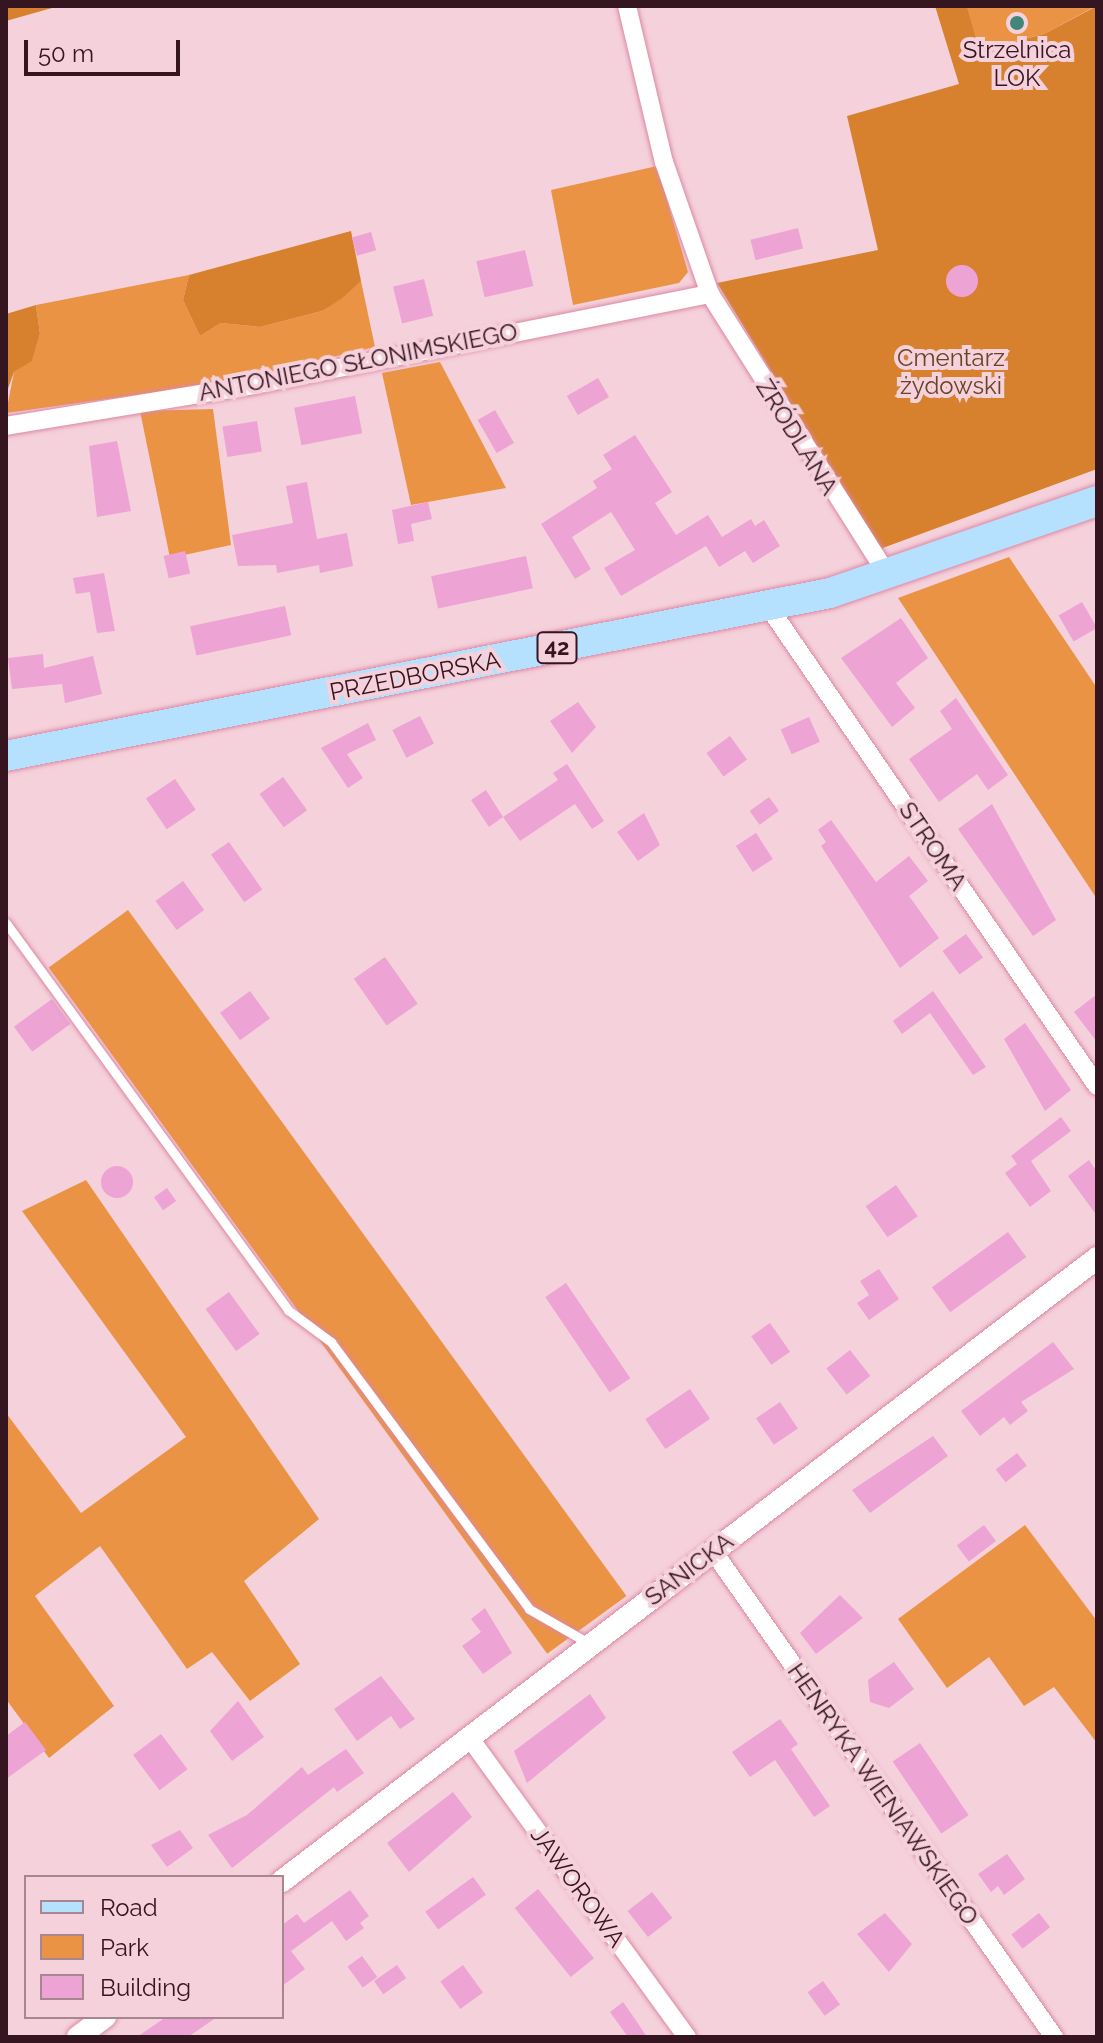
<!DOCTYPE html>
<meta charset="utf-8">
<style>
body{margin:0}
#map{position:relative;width:1103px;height:2043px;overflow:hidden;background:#f5d1db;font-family:Raleway,sans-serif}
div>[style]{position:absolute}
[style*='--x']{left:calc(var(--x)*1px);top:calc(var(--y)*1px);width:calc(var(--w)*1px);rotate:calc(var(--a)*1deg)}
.green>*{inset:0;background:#eb9344;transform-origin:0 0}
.forest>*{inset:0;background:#d7812e}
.building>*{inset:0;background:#eda3d4;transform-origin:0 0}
.round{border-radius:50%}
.roads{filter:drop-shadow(0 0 2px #dc88a3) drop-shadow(0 0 2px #dc88a3)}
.service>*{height:9px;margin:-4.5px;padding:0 4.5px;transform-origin:4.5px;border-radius:4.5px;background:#fff}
.minor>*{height:18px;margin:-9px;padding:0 9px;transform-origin:9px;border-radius:9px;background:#fff}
.tertiary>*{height:22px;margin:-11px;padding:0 11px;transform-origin:11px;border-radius:11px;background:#fff}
.primary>*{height:30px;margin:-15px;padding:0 15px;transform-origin:15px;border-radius:15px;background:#b5e0fe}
.dots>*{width:22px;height:22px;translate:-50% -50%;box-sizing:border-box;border:4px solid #f5d1db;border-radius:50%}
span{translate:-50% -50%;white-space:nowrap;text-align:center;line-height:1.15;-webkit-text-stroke:8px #f5d1db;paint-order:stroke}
.shield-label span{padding:2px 6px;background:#f5d1db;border:2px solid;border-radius:6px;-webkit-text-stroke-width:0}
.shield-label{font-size:22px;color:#351520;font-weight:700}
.poi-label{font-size:24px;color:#351520}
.park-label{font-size:24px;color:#684324}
.street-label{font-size:24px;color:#351520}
.frame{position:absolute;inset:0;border:8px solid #351520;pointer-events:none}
.legend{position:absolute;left:24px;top:1875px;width:260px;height:144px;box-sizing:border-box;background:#f5d1db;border:2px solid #a88690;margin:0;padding:10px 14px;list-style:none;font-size:24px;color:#351520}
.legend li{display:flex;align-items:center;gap:16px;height:40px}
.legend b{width:40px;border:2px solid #a88690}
.scale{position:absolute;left:24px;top:40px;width:156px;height:36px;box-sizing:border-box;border:4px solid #351520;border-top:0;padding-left:10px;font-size:24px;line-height:28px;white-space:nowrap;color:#351520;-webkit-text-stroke:6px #f5d1db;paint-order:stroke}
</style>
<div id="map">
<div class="green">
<i style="clip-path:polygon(967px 6px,1096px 6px,1044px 34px,978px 50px)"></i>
<i style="clip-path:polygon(657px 166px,688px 272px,679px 283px,573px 305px,551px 190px)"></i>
<i style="clip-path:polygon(189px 275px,183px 300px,200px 336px,221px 323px,260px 327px,322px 311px,361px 281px,375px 347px,222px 383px,6px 413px,14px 372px,32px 360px,40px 334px,36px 305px)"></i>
<i style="clip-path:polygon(440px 362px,506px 488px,411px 505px,382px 373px)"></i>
<i style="clip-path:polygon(213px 409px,231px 545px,170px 558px,140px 411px)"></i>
<i style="clip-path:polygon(1009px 557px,1097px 688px,1097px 899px,898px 598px)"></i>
<i style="left:128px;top:910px;width:848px;height:98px;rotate:54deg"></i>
<i style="clip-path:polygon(86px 1180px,319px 1519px,244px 1581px,300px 1664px,250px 1701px,212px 1652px,187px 1669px,100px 1546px,35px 1596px,114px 1706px,49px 1758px,6px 1699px,6px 1413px,81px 1513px,186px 1437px,22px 1211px)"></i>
<i style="clip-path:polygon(1025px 1525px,1097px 1621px,1097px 1743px,1054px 1687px,1024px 1706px,989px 1657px,947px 1688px,898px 1619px)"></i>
</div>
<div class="forest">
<i style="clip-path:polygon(6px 6px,59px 6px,6px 21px)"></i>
<i style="clip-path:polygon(935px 6px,967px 6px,979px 50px,1044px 34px,1097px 6px,1097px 469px,880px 549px,717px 283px,878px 250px,847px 116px,959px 84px)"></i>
<i style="clip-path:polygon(351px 231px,361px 281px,341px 299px,322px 311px,260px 327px,221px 323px,200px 336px,183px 300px,189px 275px)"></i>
<i style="clip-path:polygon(36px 305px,40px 334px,32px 361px,14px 372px,6px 394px,6px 314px)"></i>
</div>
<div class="building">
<i style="left:798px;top:228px;width:21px;height:49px;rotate:76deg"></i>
<i style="left:371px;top:232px;width:19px;height:20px;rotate:74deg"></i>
<i style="left:525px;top:250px;width:37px;height:50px;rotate:77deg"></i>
<i class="round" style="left:946px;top:265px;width:32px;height:32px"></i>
<i style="left:424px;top:279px;width:38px;height:32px;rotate:76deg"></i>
<i style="left:598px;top:378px;width:22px;height:36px;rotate:60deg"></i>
<i style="left:355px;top:396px;width:38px;height:62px;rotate:79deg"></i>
<i style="left:495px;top:410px;width:38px;height:20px;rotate:60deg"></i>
<i style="left:257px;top:421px;width:31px;height:35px;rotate:81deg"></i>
<i style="clip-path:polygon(635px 435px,672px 492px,655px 503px,676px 535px,708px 515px,722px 537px,751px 519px,755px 526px,764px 520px,780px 546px,753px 563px,745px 551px,719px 567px,706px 546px,621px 596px,604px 568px,635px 550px,611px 512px,572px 537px,591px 569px,575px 579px,541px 524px,597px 488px,593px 481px,612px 469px,603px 455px)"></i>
<i style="clip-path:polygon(117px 441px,131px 511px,97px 517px,89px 446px)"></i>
<i style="clip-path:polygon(307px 482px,317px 539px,347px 533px,353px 566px,320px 573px,319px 565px,277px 573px,276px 565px,238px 566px,232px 535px,293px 523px,286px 486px)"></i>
<i style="clip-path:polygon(428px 502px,432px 519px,411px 524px,414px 541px,398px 544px,392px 510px)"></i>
<i style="left:185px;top:551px;width:23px;height:22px;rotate:77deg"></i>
<i style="left:526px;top:556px;width:33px;height:97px;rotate:78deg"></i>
<i style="clip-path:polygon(104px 573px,115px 631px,97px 633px,90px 592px,76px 594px,73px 578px)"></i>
<i style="left:1082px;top:602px;width:30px;height:27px;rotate:60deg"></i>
<i style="left:285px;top:606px;width:30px;height:97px;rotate:78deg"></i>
<i style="clip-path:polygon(901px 618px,928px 658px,896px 683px,915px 708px,892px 727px,841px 658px)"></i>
<i style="clip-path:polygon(43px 654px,44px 668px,93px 656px,102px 694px,65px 703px,62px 684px,12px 689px,8px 658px)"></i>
<i style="clip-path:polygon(956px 698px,1008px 775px,988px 790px,977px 774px,939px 802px,909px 759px,952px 729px,940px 711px)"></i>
<i style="clip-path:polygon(578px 702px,596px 727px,572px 753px,550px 721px)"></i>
<i style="left:420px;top:716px;width:31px;height:31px;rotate:63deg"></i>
<i style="left:809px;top:717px;width:27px;height:31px;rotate:66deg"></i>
<i style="clip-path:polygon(368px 723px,376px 740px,347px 754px,363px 778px,348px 788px,321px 748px)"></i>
<i style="left:730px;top:736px;width:29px;height:29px;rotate:54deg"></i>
<i style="clip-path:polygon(567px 764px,604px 821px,592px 829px,575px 804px,520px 841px,503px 817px,489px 827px,471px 800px,486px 790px,503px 817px,558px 780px,553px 773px)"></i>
<i style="left:283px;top:777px;width:41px;height:29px;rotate:54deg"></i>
<i style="left:175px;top:779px;width:37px;height:35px;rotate:56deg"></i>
<i style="left:769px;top:797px;width:17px;height:24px;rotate:54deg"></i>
<i style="clip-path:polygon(992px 804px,1056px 920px,1033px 936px,958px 829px)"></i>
<i style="clip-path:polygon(644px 813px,660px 845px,638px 861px,617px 832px)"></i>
<i style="clip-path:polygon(831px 820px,876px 882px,909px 856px,928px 881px,909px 896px,939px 938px,900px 968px,821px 846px,826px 842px,818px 830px)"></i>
<i style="left:756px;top:833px;width:31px;height:24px;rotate:57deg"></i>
<i style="left:229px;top:842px;width:58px;height:22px;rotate:55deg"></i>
<i style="left:183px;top:881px;width:36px;height:34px;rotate:54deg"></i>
<i style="left:966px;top:934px;width:29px;height:29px;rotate:54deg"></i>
<i style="left:385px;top:957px;width:57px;height:38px;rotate:55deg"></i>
<i style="left:250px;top:991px;width:34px;height:37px;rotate:54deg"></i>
<i style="clip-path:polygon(933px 991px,986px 1067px,973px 1075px,930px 1013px,902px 1034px,893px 1021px)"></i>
<i style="clip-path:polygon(1097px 994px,1097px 1042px,1074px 1012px)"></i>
<i style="left:52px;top:999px;width:31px;height:47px;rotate:54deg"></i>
<i style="clip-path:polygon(1025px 1023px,1071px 1090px,1045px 1111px,1004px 1039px)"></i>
<i style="clip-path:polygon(1061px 1117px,1071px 1131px,1031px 1161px,1051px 1191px,1030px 1207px,1005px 1173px,1017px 1164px,1011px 1156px)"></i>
<i style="clip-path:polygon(1089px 1160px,1097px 1172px,1097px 1216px,1068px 1176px)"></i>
<i class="round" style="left:101px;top:1166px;width:32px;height:32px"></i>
<i style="left:896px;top:1185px;width:38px;height:37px;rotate:55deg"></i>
<i style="left:167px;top:1188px;width:16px;height:16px;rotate:55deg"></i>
<i style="left:1008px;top:1232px;width:31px;height:94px;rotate:54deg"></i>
<i style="clip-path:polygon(879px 1269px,899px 1299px,869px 1320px,857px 1303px,869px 1295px,860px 1281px)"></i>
<i style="left:566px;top:1283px;width:115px;height:25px;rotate:56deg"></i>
<i style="left:229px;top:1292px;width:52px;height:29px;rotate:54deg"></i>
<i style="left:770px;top:1323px;width:35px;height:23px;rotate:55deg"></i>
<i style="clip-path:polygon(1053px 1342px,1074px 1369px,1021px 1402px,1028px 1411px,1010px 1425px,1004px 1417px,980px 1436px,961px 1411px)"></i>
<i style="left:850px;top:1350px;width:33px;height:30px;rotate:52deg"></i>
<i style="left:690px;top:1389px;width:36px;height:54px;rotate:56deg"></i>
<i style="left:780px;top:1402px;width:32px;height:29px;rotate:56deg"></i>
<i style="clip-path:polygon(933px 1436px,948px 1456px,870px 1513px,852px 1490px)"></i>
<i style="left:1017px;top:1453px;width:16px;height:27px;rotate:52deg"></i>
<i style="left:984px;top:1525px;width:20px;height:34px;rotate:53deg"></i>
<i style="clip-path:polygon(840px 1595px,863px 1618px,816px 1654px,800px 1633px)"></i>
<i style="clip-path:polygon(485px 1608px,512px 1653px,483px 1674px,462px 1646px,481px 1632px,471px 1619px)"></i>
<i style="clip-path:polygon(894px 1662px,914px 1689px,889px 1708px,870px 1702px,868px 1680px)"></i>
<i style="clip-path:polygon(381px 1676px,415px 1719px,400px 1729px,391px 1716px,357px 1741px,334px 1709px)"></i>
<i style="clip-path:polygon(590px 1694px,606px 1718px,527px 1783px,514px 1751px)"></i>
<i style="clip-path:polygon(238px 1701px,264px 1737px,232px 1761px,210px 1731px)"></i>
<i style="clip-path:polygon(780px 1719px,798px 1744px,791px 1749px,830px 1806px,814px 1817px,775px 1760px,750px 1777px,732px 1752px)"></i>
<i style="clip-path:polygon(25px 1722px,46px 1750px,6px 1779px,6px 1736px)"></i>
<i style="left:161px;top:1734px;width:44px;height:35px;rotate:53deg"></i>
<i style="left:920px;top:1743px;width:87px;height:33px;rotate:56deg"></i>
<i style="clip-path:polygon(346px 1749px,364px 1773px,337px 1792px,334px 1787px,232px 1868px,208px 1835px,247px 1815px,302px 1767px,308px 1775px)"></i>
<i style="clip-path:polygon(453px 1792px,472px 1817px,409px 1872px,387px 1843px)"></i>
<i style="clip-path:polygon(180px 1830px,193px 1848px,167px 1867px,151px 1845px)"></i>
<i style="clip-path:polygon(1007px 1854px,1025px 1879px,1004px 1895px,998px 1886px,991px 1892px,978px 1874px)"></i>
<i style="left:473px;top:1877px;width:22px;height:59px;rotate:54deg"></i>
<i style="left:538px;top:1889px;width:89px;height:30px;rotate:51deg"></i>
<i style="clip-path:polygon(350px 1890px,369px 1916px,360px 1923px,364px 1928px,346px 1941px,332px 1921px,291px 1951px,305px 1969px,282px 1986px,282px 1925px,297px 1914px,304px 1923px)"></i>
<i style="left:652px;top:1892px;width:33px;height:31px;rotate:52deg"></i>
<i style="clip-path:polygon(885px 1913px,912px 1944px,889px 1972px,857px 1934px)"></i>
<i style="left:1039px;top:1913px;width:18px;height:35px;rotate:52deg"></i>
<i style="left:362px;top:1956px;width:26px;height:18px;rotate:54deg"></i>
<i style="left:397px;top:1965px;width:16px;height:28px;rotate:55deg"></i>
<i style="left:463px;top:1965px;width:34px;height:28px;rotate:54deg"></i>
<i style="left:823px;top:1981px;width:29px;height:19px;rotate:54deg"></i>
<i style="clip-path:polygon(623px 2002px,635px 2019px,647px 2037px,628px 2037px,610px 2012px)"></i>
<i style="clip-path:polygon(166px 2017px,217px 2017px,188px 2037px,137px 2037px)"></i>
</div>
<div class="roads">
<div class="service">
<i style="--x:6;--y:923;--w:479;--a:53.9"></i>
<i style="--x:288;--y:1310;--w:54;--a:36.7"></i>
<i style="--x:331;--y:1342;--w:332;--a:53.4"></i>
<i style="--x:529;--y:1609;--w:70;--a:29.8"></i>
</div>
<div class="minor">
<i style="--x:627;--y:6;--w:160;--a:76.7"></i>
<i style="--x:664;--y:162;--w:140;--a:70.8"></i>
<i style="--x:710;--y:294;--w:335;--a:57.7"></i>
<i style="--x:6;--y:426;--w:251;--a:-9.4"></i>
<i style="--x:254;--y:385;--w:465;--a:-11.3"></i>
<i style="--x:768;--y:606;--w:582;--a:55.57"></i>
<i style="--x:713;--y:1551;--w:594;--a:54.94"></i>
<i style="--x:469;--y:1737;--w:371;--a:54"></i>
</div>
<div class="tertiary">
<i style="--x:282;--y:1881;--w:1026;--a:-37.39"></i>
<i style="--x:78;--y:2037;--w:34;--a:-37"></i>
</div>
<div class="primary">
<i style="--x:6;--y:756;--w:840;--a:-11.19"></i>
<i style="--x:830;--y:593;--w:282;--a:-19"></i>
</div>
</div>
<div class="dots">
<i style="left:1017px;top:23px;background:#428679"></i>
</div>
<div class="shield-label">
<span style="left:557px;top:648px">42</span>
</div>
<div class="poi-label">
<span style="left:1017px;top:64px">Strzelnica<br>LOK</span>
</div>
<div class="park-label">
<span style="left:951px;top:372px">Cmentarz<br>żydowski</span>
</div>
<div class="street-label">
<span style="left:358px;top:362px;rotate:-11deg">ANTONIEGO SŁONIMSKIEGO</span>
<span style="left:797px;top:437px;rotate:58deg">ŹRÓDLANA</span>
<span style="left:415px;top:676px;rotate:-11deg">PRZEDBORSKA</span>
<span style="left:933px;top:846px;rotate:56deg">STROMA</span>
<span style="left:689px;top:1569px;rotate:-37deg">SANICKA</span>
<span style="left:883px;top:1794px;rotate:55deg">HENRYKA WIENIAWSKIEGO</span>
<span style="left:578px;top:1887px;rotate:54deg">JAWOROWA</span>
</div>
<div class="frame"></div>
<ul class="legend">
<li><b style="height:10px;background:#b5e0fe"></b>Road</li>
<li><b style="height:22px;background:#eb9344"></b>Park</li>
<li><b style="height:22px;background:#eda3d4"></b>Building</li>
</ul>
<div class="scale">50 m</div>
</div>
